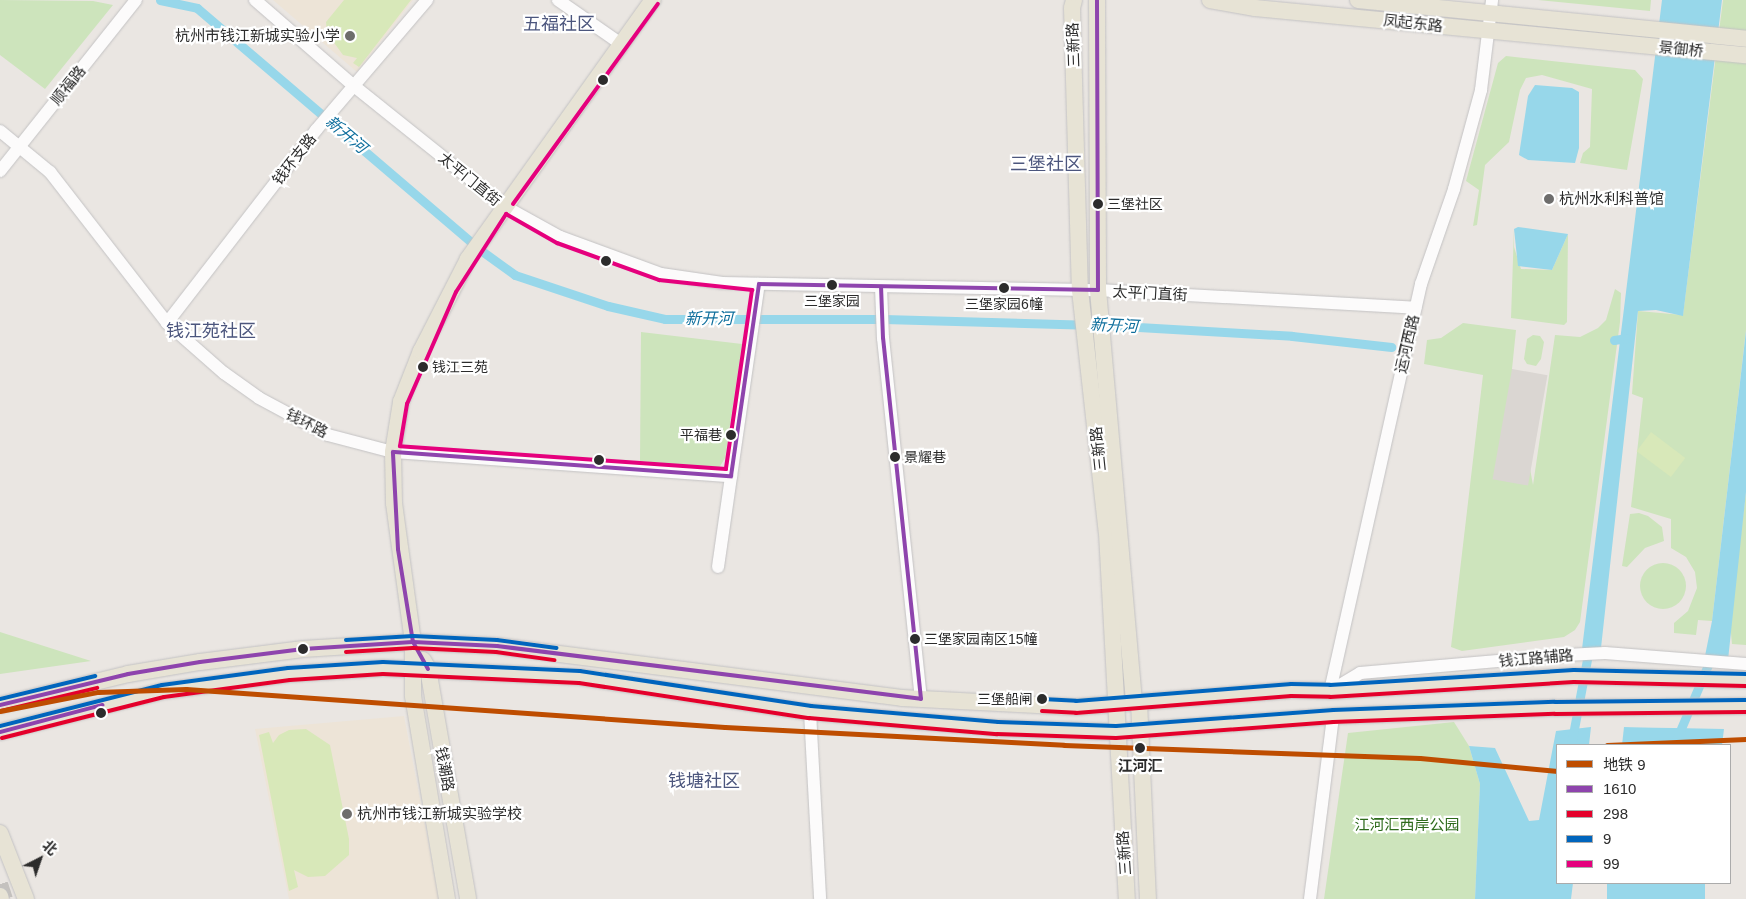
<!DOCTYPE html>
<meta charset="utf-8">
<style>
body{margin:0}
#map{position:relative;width:1746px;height:899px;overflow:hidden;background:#eae6e2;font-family:Arial,"Noto Sans SC",sans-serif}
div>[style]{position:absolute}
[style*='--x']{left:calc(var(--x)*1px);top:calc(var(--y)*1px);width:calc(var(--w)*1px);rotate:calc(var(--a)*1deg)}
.education>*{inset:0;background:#ede4d7}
.green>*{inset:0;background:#cde4bc}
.round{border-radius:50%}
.pitch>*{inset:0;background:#d8e8b9;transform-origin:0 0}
.plaza>*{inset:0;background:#dad6d2;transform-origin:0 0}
.water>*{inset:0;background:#97d7ea;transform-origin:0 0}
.pier>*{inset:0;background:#eae6e2}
.canal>*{height:9px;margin:-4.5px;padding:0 4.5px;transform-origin:4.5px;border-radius:4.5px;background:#97d7ea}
.major-tunnel>*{height:16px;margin-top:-8px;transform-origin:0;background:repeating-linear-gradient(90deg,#c4c1be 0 16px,transparent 0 24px)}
.roads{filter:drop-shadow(0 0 1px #c3c2c3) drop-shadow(0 0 1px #c3c2c3)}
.minor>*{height:12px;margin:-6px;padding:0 6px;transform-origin:6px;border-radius:6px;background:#fcfbfb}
.major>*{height:16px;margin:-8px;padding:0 8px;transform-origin:8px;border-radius:8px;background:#e7e3d5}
.bus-1>*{height:4px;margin:-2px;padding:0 2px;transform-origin:2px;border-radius:2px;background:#8e44ad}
.bus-2>*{height:4px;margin:-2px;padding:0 2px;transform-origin:2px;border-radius:2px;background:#e4002b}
.bus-3>*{height:4px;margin:-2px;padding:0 2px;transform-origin:2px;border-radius:2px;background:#0065bd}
.bus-4>*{height:4px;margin:-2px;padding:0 2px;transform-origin:2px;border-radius:2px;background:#e5007d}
.metro-1>*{height:5px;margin:-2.5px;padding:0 2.5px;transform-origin:2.5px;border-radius:2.5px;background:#be4d00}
.dots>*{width:14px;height:14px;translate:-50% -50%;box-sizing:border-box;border:2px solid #fff;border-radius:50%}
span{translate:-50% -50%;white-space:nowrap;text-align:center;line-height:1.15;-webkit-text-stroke:4.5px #fff;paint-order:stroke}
.bus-label{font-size:14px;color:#2c2c2c}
.left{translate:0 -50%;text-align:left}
.right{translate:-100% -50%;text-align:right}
.street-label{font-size:15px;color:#2c2c2c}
.poi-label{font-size:15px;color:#2c2c2c}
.stop-label{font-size:15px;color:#2c2c2c;font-weight:700}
.park-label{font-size:15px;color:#2d6a1b}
.water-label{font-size:16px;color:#0f6f9d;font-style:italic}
.quarter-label{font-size:18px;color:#4c567d}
.legend{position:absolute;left:1556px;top:744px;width:175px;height:140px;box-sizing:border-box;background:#fff;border:1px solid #ababab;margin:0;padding:6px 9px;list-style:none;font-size:15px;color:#2c2c2c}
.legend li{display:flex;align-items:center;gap:10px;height:25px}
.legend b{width:25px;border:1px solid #ababab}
.north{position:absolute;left:15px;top:834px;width:50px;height:50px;-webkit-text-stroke:4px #fff;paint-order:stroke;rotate:41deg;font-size:14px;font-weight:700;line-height:20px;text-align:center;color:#2c2c2c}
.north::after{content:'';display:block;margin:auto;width:18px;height:22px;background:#2c2c2c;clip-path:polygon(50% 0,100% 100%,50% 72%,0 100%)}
</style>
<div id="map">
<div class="education">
<i style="clip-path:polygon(273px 0,413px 0,357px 72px)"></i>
<i style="clip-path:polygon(404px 716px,439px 899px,289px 899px,255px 729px)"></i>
</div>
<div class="green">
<i style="clip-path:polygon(0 0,93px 1px,113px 5px,45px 89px,0 55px)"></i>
<i style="clip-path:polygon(1538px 0,1651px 0,1650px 11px)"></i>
<i style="clip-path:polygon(1723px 0,1746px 0,1746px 330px,1712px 621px,1698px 620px,1696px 635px,1674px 633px,1674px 623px,1688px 611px,1697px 588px,1695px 572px,1686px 557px,1671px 548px,1671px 519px,1631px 507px,1643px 398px,1632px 394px,1638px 311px,1683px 315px)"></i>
<i style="clip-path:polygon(1506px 56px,1635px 70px,1643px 79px,1627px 170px,1580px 163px,1583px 153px,1590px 147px,1592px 89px,1542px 75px,1526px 78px,1520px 90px,1509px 142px,1485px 165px,1477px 225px,1473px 226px,1479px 190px,1466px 181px,1498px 63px)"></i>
<i style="clip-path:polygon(1514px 229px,1514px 247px,1521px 269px,1552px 270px,1568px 234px,1567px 322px,1564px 325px,1511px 318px)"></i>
<i style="clip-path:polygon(1615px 289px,1621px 293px,1620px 322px,1580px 622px,1575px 630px,1564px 637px,1462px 651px,1451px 647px,1483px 375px,1424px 364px,1427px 340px,1441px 338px,1463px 323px,1516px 330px,1512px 369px,1533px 485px,1555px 335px,1580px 337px,1598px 328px,1606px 320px)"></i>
<i style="clip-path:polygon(641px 332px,742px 344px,725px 458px,719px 468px,640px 461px)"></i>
<i style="clip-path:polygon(1533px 335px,1540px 336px,1544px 342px,1541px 359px,1536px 366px,1527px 364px,1524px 359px,1527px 339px)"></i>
<i style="clip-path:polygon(1746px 492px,1746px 645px,1732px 644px,1730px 623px)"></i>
<i style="clip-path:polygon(1639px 513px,1648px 516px,1662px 527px,1664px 541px,1645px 548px,1627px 567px,1622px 566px,1630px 514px)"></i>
<i class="round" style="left:1640px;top:563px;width:46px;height:46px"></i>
<i style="clip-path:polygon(0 632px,91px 661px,0 674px)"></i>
<i style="clip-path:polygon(1454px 722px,1469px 746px,1480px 784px,1475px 899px,1324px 899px,1348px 733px)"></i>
</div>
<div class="pitch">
<i style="clip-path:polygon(344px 0,411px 0,359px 67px,353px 63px,357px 58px,343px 55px,327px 33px,326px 22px)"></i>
<i style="left:1651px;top:432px;width:43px;height:24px;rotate:37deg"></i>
<i style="clip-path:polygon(306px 729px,330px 745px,349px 839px,349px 855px,325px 876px,308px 877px,294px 870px,298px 887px,289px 891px,259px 735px,269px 732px,273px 743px,279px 735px,289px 730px)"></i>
</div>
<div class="plaza">
<i style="left:1512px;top:369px;width:36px;height:112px;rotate:10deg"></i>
</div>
<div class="water">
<i style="clip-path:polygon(1662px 0,1722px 0,1683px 316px,1656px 310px,1638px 311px,1601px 648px,1582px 649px)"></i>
<i style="clip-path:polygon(1535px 85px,1572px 88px,1579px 92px,1579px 148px,1575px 163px,1528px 160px,1519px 155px,1528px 96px)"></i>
<i style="clip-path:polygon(1518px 227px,1568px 234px,1552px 270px,1518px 266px,1514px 229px)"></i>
<i style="clip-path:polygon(1746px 331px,1746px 492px,1728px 660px,1705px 656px,1712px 621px)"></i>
<i style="clip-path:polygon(1591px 727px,1589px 745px,1557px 745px,1557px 883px,1573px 883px,1571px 899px,1475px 899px,1480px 784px,1469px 746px,1495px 748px,1529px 821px,1539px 820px,1556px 731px)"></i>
<i style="clip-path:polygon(1624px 727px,1724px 729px,1722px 745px,1622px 745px)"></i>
<i style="left:1607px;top:883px;width:98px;height:16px"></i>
</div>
<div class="pier">
<i style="clip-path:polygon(1624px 724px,1724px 726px,1727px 728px,1621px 727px)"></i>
</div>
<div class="canal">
<i style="--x:160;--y:0;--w:38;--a:12"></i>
<i style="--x:197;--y:8;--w:371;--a:40.5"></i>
<i style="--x:479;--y:249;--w:44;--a:35.8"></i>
<i style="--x:515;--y:275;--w:98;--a:18.4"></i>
<i style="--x:608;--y:306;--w:58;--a:12.8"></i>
<i style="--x:665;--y:319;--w:219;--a:0"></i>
<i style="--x:884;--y:319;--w:220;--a:1.6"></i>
<i style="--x:1104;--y:325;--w:188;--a:3.3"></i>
<i style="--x:1292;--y:336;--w:100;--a:6.3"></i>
<i style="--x:1614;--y:340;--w:12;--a:-9"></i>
<i style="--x:1571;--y:745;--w:98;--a:-79.4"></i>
<i style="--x:1674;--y:745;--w:95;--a:-67"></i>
</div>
<div class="major-tunnel">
<i style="--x:0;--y:884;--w:16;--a:72"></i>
</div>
<div class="roads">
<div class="minor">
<i style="--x:255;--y:0;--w:131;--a:41"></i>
<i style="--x:354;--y:86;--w:192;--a:38.7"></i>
<i style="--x:504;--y:206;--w:64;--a:29"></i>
<i style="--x:560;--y:237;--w:108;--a:20.1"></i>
<i style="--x:661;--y:274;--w:62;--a:8.4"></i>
<i style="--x:722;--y:283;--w:376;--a:1.1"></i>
<i style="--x:1098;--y:290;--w:318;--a:3.2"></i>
<i style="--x:558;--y:0;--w:77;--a:34.9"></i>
<i style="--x:0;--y:131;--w:65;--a:39.4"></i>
<i style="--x:50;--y:172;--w:191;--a:52.2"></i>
<i style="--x:167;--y:323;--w:76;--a:41.3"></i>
<i style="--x:224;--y:373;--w:43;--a:35.5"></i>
<i style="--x:259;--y:398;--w:78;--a:28.2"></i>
<i style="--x:328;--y:435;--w:67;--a:14.7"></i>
<i style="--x:393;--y:452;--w:339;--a:4.1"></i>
<i style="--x:0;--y:171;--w:218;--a:-51.5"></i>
<i style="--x:881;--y:287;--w:51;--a:87.8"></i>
<i style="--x:883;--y:338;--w:363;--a:84"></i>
<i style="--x:167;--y:323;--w:244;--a:-52.3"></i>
<i style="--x:316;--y:130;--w:171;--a:-49.5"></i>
<i style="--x:718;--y:567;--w:286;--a:-81.8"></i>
<i style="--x:1332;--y:690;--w:33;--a:-31"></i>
<i style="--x:1360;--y:673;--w:207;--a:-5"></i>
<i style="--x:1566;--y:655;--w:39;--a:-3"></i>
<i style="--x:1605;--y:653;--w:141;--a:4.5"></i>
<i style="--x:1330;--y:691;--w:417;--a:-77.4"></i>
<i style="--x:1421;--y:284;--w:101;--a:-70.8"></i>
<i style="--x:1454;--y:189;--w:103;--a:-74.7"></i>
<i style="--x:1481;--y:90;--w:91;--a:-83"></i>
<i style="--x:810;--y:712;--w:187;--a:86.9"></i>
<i style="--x:1310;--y:899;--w:184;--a:-82.8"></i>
</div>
<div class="major">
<i style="--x:1074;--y:0;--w:8;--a:104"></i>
<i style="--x:1072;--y:8;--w:282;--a:88.4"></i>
<i style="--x:1080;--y:290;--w:244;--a:83.7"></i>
<i style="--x:1107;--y:533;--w:367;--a:86.9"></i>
<i style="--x:1097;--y:0;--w:290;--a:89.8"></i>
<i style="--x:1098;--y:290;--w:415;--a:85"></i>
<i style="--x:1210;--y:0;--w:46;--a:10.1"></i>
<i style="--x:1255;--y:8;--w:493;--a:5.5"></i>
<i style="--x:1358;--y:0;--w:390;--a:5.7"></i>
<i style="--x:423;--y:660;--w:10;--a:61"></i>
<i style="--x:428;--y:669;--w:233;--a:80.1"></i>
<i style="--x:1139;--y:702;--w:197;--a:87.4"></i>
<i style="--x:0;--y:705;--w:132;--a:-13.6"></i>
<i style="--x:128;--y:674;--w:73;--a:-9.5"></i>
<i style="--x:200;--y:662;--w:104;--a:-7.2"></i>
<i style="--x:303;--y:649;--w:110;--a:-3.6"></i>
<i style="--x:413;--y:642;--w:84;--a:2.7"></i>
<i style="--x:497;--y:646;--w:408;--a:7.3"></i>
<i style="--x:902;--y:698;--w:174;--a:3"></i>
<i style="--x:1076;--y:707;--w:216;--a:-4.5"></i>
<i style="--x:1291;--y:690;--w:39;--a:1"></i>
<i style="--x:1330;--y:691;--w:244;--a:-3.5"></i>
<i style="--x:1574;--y:676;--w:172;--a:1.3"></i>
<i style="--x:0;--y:732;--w:168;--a:-14.1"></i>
<i style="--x:163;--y:691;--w:127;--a:-7.7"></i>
<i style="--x:289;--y:674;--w:94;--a:-3.7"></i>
<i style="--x:383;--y:668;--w:197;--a:2.6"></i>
<i style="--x:580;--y:677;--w:233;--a:8.7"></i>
<i style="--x:810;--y:712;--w:189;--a:4.9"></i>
<i style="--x:998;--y:728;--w:118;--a:1.9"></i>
<i style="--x:1116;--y:732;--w:218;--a:-4.2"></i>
<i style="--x:1333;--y:716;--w:222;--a:-2.1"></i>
<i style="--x:1555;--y:708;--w:191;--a:-0.6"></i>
<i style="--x:0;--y:833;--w:71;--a:68.5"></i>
<i style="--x:0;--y:896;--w:3;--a:72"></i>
<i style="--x:447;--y:899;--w:206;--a:-99.5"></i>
<i style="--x:413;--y:696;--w:54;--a:-90"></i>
<i style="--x:413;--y:642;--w:140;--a:-97.8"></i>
<i style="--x:394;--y:503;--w:51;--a:-91.1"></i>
<i style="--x:393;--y:452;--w:51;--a:-80.9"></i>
<i style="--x:401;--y:402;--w:55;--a:-68.6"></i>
<i style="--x:421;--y:351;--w:103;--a:-62.9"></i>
<i style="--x:468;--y:259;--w:318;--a:-54.5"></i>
</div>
</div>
<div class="bus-1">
<i style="--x:428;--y:669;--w:31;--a:-119"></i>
<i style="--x:413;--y:642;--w:94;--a:-99.2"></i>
<i style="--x:398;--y:549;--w:97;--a:-93"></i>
<i style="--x:393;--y:452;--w:339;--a:4.1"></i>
<i style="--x:731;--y:476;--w:194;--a:-81.7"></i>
<i style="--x:759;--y:284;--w:339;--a:1"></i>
<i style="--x:1098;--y:290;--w:290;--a:-90.2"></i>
<i style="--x:0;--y:705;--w:132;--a:-13.6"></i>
<i style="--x:128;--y:674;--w:73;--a:-9.5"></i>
<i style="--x:200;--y:662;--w:104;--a:-7.2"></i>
<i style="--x:303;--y:649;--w:110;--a:-3.6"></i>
<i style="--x:413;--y:642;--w:84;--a:2.7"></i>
<i style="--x:497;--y:646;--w:427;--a:7.1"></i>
<i style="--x:921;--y:699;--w:363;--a:-96"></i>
<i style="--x:883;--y:338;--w:51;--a:-92.2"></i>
<i style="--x:0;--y:732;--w:106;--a:-14.8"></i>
</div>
<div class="bus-2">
<i style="--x:346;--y:652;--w:67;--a:-3.4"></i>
<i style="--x:413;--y:648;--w:83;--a:2.8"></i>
<i style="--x:496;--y:652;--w:59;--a:7.9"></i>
<i style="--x:1;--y:711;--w:99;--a:-13.5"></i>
<i style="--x:1042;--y:711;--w:34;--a:3"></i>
<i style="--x:1076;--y:713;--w:216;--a:-4.5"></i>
<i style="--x:1291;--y:696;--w:39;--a:1"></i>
<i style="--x:1330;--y:697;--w:244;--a:-3.5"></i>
<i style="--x:1574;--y:682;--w:172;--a:1.3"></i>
<i style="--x:2;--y:738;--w:167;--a:-14.2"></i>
<i style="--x:164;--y:697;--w:127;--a:-7.7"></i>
<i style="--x:290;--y:680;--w:93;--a:-3.7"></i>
<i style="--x:383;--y:674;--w:196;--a:2.6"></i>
<i style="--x:579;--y:683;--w:233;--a:8.7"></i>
<i style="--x:809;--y:718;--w:189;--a:4.9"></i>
<i style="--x:997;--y:734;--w:119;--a:1.9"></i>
<i style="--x:1116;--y:738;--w:218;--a:-4.2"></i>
<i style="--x:1333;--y:722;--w:222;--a:-2.1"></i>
<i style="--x:1555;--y:714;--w:191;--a:-0.6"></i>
</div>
<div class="bus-3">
<i style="--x:346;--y:640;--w:67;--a:-3.4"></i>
<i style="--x:413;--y:636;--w:84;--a:2.7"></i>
<i style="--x:497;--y:640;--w:60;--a:7.7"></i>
<i style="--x:0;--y:699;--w:98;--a:-13.6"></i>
<i style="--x:1042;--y:699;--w:34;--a:3"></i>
<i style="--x:1076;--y:701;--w:216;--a:-4.5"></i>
<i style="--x:1291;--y:684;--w:39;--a:1"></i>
<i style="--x:1330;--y:685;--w:244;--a:-3.5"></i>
<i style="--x:1574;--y:670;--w:172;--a:1.3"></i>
<i style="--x:0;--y:726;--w:167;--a:-14.2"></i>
<i style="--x:162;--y:685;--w:127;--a:-7.7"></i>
<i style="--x:288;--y:668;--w:95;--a:-3.6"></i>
<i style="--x:383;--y:662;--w:197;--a:2.6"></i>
<i style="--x:580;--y:671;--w:234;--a:8.6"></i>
<i style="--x:811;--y:706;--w:188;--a:4.9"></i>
<i style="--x:998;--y:722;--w:118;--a:1.9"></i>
<i style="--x:1116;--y:726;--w:218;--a:-4.2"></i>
<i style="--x:1333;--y:710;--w:222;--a:-2.1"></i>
<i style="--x:1555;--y:702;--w:191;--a:-0.6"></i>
</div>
<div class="bus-4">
<i style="--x:513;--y:204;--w:247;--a:-54.1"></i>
<i style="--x:506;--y:214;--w:59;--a:29.6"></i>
<i style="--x:557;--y:243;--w:109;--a:19.9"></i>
<i style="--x:659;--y:280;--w:94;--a:6.1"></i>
<i style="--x:752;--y:290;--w:181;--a:98.3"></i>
<i style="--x:726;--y:469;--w:327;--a:-176"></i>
<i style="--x:400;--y:446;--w:43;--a:-80.5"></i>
<i style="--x:407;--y:404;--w:122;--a:-66.4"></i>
<i style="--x:456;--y:292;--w:93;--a:-57.3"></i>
</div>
<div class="metro-1">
<i style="--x:0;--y:711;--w:100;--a:-11"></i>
<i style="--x:98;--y:692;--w:88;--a:-2"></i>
<i style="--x:186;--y:689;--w:540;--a:4.03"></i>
<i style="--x:725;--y:727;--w:339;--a:3"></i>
<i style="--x:1064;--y:745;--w:356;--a:2.1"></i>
<i style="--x:1420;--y:758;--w:138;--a:5.4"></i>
<i style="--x:1607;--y:745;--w:139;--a:-2.5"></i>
</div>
<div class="dots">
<i style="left:350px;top:36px;background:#6e6d6c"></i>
<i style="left:603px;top:80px;background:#2c2c2c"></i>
<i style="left:1549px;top:199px;background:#6e6d6c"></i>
<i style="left:1098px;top:204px;background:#2c2c2c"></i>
<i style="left:606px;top:261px;background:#2c2c2c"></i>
<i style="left:832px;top:285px;background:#2c2c2c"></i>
<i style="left:1004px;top:288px;background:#2c2c2c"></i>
<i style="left:423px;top:367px;background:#2c2c2c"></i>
<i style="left:731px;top:435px;background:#2c2c2c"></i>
<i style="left:895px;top:457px;background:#2c2c2c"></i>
<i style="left:599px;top:460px;background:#2c2c2c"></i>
<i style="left:915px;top:639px;background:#2c2c2c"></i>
<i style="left:303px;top:649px;background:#2c2c2c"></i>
<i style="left:1042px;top:699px;background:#2c2c2c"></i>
<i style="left:101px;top:713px;background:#2c2c2c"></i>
<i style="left:1140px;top:748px;background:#2c2c2c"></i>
<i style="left:347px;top:814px;background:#6e6d6c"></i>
</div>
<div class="bus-label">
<span class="left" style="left:1107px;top:204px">三堡社区</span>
<span style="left:832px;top:301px">三堡家园</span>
<span style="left:1004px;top:304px">三堡家园6幢</span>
<span class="left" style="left:432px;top:367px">钱江三苑</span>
<span class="right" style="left:722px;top:435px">平福巷</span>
<span class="left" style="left:904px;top:457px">景耀巷</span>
<span class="left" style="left:924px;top:639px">三堡家园南区15幢</span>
<span class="right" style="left:1033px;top:699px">三堡船闸</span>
</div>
<div class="street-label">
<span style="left:1413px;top:23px;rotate:6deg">凤起东路</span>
<span style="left:1073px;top:45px;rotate:-92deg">三新路</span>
<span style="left:1681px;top:49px;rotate:6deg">景御桥</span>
<span style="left:68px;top:85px;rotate:-51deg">顺福路</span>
<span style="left:294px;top:159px;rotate:-52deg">钱环支路</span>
<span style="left:470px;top:179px;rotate:39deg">太平门直街</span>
<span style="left:1150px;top:293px;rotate:3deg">太平门直街</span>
<span style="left:1407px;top:344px;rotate:-77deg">运河西路</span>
<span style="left:307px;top:423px;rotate:27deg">钱环路</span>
<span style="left:1098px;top:449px;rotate:-96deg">三新路</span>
<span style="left:1536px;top:658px;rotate:-5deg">钱江路辅路</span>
<span style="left:445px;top:769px;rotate:80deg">钱潮路</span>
<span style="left:1124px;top:853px;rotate:-94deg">三新路</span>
</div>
<div class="poi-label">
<span class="right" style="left:340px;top:36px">杭州市钱江新城实验小学</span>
<span class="left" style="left:1559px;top:199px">杭州水利科普馆</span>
<span class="left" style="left:357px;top:814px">杭州市钱江新城实验学校</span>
</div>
<div class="stop-label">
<span style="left:1140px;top:766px">江河汇</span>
</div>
<div class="park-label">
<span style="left:1407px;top:825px">江河汇西岸公园</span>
</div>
<div class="water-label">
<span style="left:346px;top:135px;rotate:40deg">新开河</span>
<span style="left:709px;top:319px">新开河</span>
<span style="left:1114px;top:326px;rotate:3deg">新开河</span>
</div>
<div class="quarter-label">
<span style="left:559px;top:24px">五福社区</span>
<span style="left:1046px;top:164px">三堡社区</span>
<span style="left:211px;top:331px">钱江苑社区</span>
<span style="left:704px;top:781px">钱塘社区</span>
</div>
<ul class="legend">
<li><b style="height:6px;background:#be4d00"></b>地铁 9</li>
<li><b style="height:6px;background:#8e44ad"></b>1610</li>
<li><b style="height:6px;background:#e4002b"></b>298</li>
<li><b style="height:6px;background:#0065bd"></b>9</li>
<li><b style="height:6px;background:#e5007d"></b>99</li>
</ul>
<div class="north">北</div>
</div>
